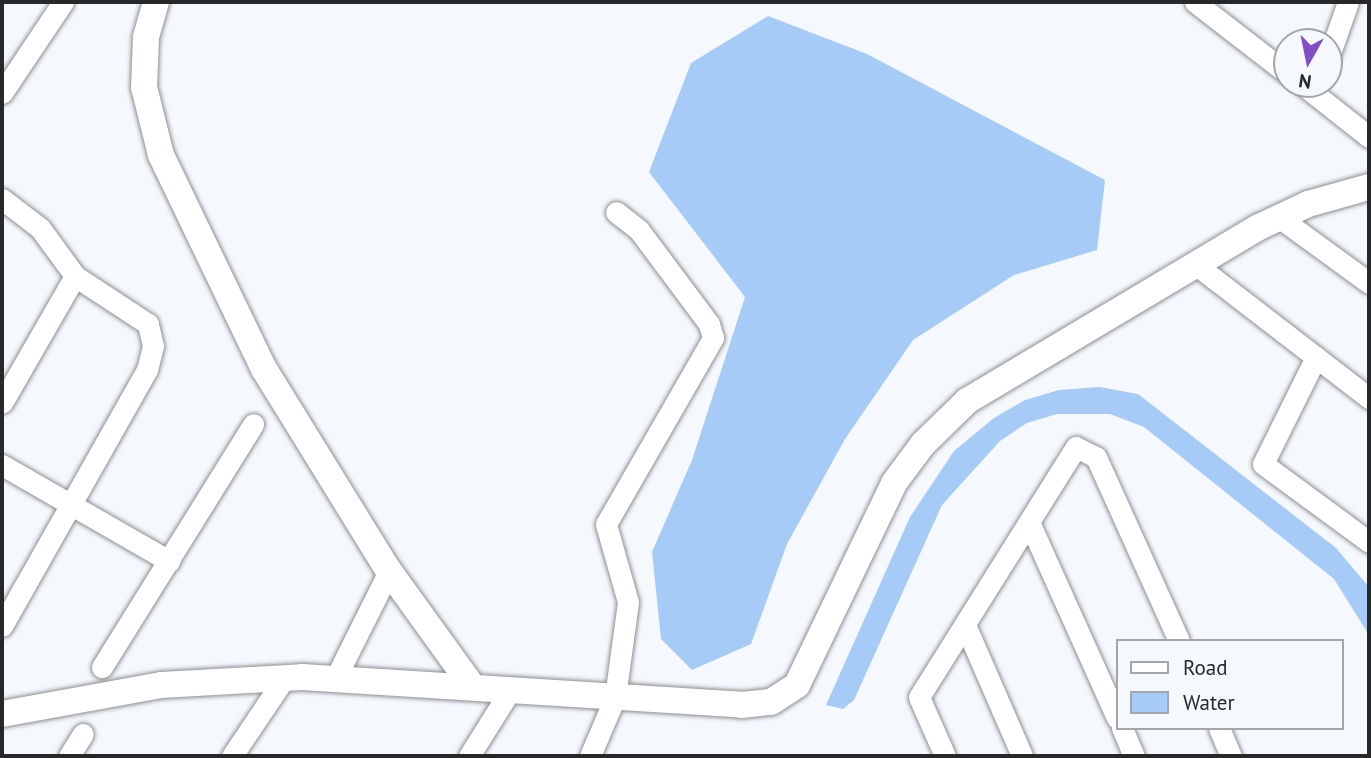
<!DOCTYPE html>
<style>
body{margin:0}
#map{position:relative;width:1371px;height:758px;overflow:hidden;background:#f5f8fd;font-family:"PT Sans",sans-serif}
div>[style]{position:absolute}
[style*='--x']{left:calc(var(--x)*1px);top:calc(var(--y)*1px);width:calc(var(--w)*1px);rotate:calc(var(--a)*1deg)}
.water>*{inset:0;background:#a6cbf7}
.roads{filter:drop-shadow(0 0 2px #8c8f93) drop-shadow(0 0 2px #8c8f93)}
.minor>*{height:21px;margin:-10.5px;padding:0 10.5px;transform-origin:10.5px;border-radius:10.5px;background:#fff}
.tertiary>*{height:26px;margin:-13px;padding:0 13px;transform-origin:13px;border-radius:13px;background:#fff}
span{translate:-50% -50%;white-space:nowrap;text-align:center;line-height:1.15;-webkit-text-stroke:7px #f5f8fd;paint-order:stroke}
.frame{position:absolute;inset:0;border:4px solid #27282a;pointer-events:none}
.legend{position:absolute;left:1116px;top:639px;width:228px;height:91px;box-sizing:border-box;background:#f5f8fd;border:2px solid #a3a5a9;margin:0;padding:9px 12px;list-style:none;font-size:21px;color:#27282a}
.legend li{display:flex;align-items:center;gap:14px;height:35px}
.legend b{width:35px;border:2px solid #a3a5a9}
.north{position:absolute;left:1273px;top:28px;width:70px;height:70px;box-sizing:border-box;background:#f5f8fd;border:2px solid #a3a5a9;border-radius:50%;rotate:189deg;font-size:19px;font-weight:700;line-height:28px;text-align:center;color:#27282a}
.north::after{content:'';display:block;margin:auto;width:24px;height:32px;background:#824ec6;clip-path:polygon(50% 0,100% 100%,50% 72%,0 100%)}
</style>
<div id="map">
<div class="water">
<i style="clip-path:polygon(768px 16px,867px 54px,1105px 180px,1097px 250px,1014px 275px,913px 340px,845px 439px,787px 544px,751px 644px,692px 670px,661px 639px,652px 552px,692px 460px,745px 297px,649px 172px,691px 63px)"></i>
<i style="clip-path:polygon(1099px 387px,1138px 394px,1336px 548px,1369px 587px,1369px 635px,1334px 579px,1144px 427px,1110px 414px,1057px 414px,1027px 423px,1000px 441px,942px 505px,854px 700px,843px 709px,826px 705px,910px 517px,954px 451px,994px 418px,1025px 400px,1059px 390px)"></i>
</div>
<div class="roads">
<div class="minor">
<i style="--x:1195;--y:2;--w:116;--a:37.7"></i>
<i style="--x:1329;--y:56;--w:57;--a:-70.6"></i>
<i style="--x:1302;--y:84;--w:85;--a:38.3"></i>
<i style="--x:2;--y:93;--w:110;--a:-56.2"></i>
<i style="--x:2;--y:199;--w:48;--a:37.3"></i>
<i style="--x:40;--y:228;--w:59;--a:53.9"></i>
<i style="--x:75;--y:276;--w:146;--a:119.9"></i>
<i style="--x:1280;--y:218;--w:110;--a:36.1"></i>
<i style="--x:1195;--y:264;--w:220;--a:37.6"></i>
<i style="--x:1316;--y:357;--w:119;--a:116.4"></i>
<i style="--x:1263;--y:464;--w:132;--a:36.3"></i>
<i style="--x:2;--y:465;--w:193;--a:29.9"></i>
<i style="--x:1029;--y:522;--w:215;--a:65.8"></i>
<i style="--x:2;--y:626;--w:294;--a:-60.5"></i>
<i style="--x:147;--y:370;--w:25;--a:-76"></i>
<i style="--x:153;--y:346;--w:23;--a:-103"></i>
<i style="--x:148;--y:324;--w:87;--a:-146.7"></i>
<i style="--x:966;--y:627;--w:141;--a:66.5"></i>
<i style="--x:102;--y:667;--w:286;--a:-58.1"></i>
<i style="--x:336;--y:677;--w:119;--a:-63.4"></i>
<i style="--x:1122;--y:728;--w:30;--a:67"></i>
<i style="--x:1219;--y:728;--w:30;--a:67"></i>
<i style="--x:69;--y:756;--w:26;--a:-58"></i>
<i style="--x:232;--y:756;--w:95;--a:-56.1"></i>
<i style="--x:469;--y:756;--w:79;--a:-57.9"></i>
<i style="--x:590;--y:756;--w:64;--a:-67"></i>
<i style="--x:615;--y:697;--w:96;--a:-82.2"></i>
<i style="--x:628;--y:602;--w:81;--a:-105.8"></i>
<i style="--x:606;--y:524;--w:215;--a:-60.1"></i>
<i style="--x:713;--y:338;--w:15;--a:-106"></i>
<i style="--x:709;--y:324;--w:117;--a:-126.7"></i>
<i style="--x:639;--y:230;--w:29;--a:-142"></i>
<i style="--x:945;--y:756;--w:64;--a:-113.8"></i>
<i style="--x:919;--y:697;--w:295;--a:-57.9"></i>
<i style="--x:1076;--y:447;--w:22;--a:27"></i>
<i style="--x:1096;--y:457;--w:202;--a:65.7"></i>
</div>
<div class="tertiary">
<i style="--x:156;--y:2;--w:37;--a:106"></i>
<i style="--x:146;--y:38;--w:49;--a:92.3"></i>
<i style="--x:144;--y:87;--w:70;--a:76"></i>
<i style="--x:161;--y:155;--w:237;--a:64.3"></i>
<i style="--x:264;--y:369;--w:238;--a:58.3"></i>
<i style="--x:389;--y:571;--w:142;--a:54.2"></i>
<i style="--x:2;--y:714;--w:162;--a:-10.3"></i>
<i style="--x:161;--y:685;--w:141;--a:-3.2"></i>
<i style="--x:302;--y:677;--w:440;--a:3.6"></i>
<i style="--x:741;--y:705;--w:30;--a:-6"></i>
<i style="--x:771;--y:702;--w:31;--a:-33"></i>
<i style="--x:797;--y:685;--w:224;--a:-64.3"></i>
<i style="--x:894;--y:483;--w:49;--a:-53.4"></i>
<i style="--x:923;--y:444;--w:62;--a:-44.3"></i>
<i style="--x:967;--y:401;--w:338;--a:-30.8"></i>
<i style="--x:1257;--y:228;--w:56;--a:-25.2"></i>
<i style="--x:1308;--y:204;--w:63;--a:-15.6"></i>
</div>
</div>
<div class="frame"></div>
<ul class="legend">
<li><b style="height:9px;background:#fff"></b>Road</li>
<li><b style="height:19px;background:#a6cbf7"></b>Water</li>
</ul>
<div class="north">N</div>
</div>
